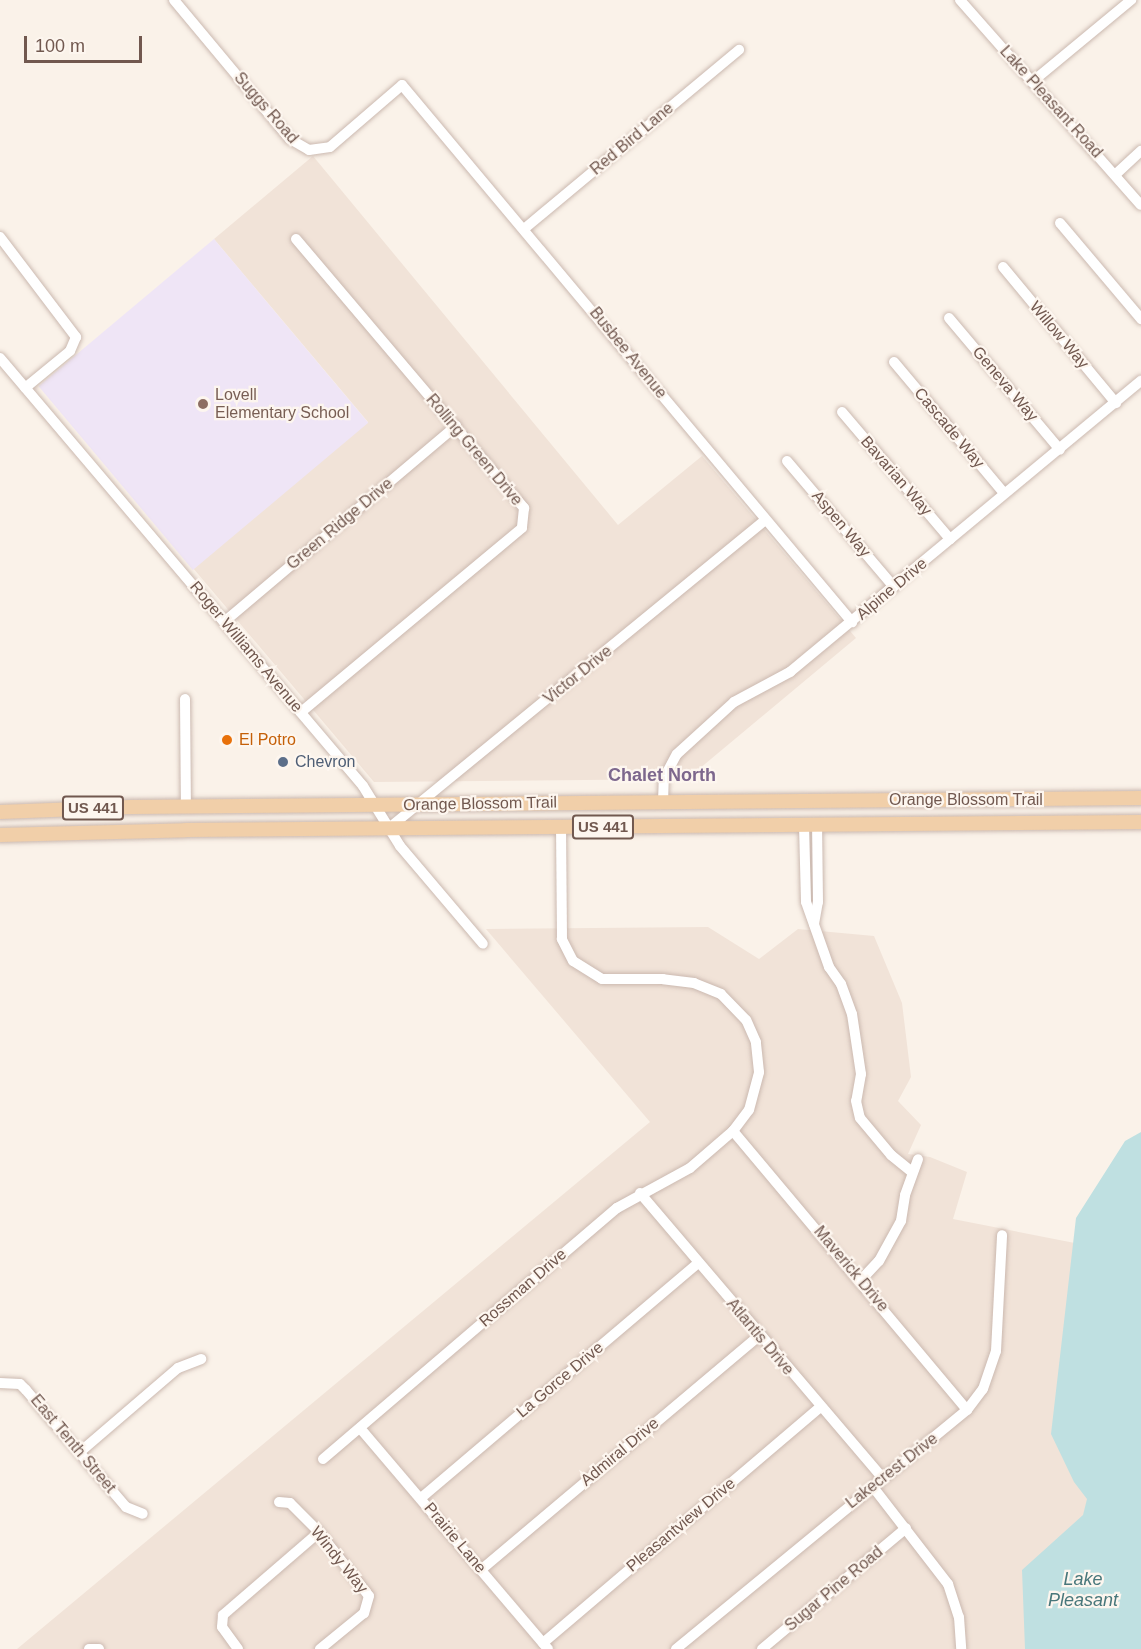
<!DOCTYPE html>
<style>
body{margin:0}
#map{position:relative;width:1141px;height:1649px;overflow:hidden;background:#faf2e9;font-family:Helvetica,sans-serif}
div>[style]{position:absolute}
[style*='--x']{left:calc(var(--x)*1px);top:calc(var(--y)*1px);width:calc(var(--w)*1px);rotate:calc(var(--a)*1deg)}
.residential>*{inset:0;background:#f1e3d8}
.education>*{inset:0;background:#efe5f6;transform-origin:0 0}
.water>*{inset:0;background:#bfe0e1}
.roads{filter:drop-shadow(0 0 2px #cbb9b0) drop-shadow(0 0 2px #cbb9b0)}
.minor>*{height:10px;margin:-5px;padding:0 5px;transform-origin:5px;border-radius:5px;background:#fff}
.major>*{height:14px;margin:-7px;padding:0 7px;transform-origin:7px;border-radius:7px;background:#f1cfa9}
.dots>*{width:16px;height:16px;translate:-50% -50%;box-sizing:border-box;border:3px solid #fdf6ef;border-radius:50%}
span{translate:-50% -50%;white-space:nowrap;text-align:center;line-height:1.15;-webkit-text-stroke:4.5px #fdf6ef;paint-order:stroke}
.shield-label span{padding:2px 4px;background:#fdf6ef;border:2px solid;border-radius:4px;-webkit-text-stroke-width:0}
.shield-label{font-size:15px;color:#71584f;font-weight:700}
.street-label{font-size:16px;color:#71584f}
.education-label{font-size:16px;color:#785e54}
.left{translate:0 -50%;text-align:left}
.food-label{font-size:16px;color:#c56008}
.service-label{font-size:16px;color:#4e5e75}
.neighbourhood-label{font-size:18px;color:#7d678d;font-weight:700}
.water-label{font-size:18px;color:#48777b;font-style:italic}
.scale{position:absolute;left:24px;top:36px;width:118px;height:27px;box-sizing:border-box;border:3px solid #71584f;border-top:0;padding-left:8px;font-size:18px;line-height:21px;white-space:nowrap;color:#71584f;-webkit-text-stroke:4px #fdf6ef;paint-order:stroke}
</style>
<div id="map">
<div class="residential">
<i style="clip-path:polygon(313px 156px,618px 525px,702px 456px,856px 638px,687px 779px,374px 782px,193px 568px,368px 422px,214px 239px)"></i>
<i style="clip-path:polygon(708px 927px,759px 959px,798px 929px,874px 936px,902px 1003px,911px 1077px,898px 1101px,921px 1125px,908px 1154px,930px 1157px,967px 1172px,953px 1219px,1141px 1256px,1141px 1649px,17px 1649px,650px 1122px,486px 929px)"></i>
</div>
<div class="education">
<i style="left:214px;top:239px;width:240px;height:229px;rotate:50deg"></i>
</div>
<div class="water">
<i style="clip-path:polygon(1141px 1132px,1141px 1649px,1025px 1649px,1022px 1570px,1083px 1515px,1087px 1499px,1074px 1482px,1051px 1434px,1076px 1218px,1125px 1141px)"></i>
</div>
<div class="roads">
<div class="minor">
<i style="--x:174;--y:0;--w:181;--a:50.2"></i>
<i style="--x:290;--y:139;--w:22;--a:30"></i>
<i style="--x:309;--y:150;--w:21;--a:-8"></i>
<i style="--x:330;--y:147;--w:95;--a:-40.7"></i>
<i style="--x:402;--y:85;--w:701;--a:50.04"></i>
<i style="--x:960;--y:0;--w:273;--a:48.6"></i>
<i style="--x:1032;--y:82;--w:129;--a:-39.6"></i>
<i style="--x:1116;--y:174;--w:34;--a:-43"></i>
<i style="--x:1060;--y:223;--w:126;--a:49.8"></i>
<i style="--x:524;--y:229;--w:280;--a:-39.8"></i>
<i style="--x:0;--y:237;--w:126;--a:52.8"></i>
<i style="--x:76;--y:337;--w:15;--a:113"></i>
<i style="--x:70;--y:351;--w:58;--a:140.6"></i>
<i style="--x:296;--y:239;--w:353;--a:49.7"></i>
<i style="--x:524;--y:508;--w:20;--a:96"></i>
<i style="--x:522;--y:528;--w:288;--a:140.2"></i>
<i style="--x:1003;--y:267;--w:177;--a:50.3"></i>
<i style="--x:949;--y:318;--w:172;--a:49.9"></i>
<i style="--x:0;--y:358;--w:561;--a:49.7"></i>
<i style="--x:363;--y:786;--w:70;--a:58.3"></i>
<i style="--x:400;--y:846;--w:128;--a:49.7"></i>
<i style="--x:894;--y:362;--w:171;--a:50"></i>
<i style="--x:842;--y:412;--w:167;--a:49.6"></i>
<i style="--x:787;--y:461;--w:165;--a:49.7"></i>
<i style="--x:224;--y:622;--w:304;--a:-40.2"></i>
<i style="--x:185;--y:699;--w:108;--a:89.5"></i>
<i style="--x:663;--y:802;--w:24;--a:-88"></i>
<i style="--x:664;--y:778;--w:27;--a:-62"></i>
<i style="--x:677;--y:754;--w:77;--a:-42.4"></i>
<i style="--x:734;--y:702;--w:64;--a:-28.2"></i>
<i style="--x:790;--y:672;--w:456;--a:-39.7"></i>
<i style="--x:804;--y:825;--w:77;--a:88.5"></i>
<i style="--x:806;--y:902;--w:69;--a:70.5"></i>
<i style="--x:829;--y:967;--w:21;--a:55"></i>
<i style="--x:841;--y:984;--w:32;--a:70"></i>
<i style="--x:852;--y:1014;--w:61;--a:81.5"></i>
<i style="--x:861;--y:1074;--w:27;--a:100"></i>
<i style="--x:856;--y:1101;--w:17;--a:77"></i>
<i style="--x:860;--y:1118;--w:48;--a:50"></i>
<i style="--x:891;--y:1155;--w:27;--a:39"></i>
<i style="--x:389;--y:828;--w:486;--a:-39.3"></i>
<i style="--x:814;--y:924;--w:22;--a:-80"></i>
<i style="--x:818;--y:902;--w:77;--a:-90.7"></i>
<i style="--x:733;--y:1131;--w:364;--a:50"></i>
<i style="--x:640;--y:1193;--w:375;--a:49.6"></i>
<i style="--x:861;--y:1280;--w:26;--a:-47"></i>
<i style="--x:879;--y:1261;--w:46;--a:-61.2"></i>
<i style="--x:901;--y:1221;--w:26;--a:-81"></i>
<i style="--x:905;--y:1195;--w:38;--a:-70"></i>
<i style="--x:0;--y:1383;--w:20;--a:3"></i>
<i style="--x:20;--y:1384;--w:8;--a:45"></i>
<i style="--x:26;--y:1390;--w:154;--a:49.5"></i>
<i style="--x:126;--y:1507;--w:18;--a:22"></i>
<i style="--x:360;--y:1428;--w:290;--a:49.6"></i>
<i style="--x:80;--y:1452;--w:129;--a:-40.6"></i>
<i style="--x:178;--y:1368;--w:25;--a:-21"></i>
<i style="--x:323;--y:1459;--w:387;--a:-40.5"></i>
<i style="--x:617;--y:1208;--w:83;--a:-28.7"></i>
<i style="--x:690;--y:1168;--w:57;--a:-40.7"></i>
<i style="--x:733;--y:1131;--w:26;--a:-53"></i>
<i style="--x:749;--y:1110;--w:39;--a:-75"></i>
<i style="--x:759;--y:1072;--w:30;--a:-96"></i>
<i style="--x:756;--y:1042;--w:24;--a:-114"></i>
<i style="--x:746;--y:1020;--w:36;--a:-134"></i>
<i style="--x:721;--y:994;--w:29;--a:-158"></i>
<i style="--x:694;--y:983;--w:31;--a:-173"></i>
<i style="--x:663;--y:979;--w:61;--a:180"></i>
<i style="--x:602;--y:979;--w:34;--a:-148"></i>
<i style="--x:573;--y:961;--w:25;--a:-117"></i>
<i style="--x:562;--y:939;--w:112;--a:-90.5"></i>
<i style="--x:873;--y:1487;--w:123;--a:52.3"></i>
<i style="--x:948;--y:1584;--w:35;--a:72"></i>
<i style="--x:959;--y:1617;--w:32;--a:86"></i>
<i style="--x:421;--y:1498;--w:363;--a:-40.3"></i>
<i style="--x:279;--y:1502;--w:11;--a:5"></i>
<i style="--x:290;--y:1503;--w:41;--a:45"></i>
<i style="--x:319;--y:1532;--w:81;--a:52"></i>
<i style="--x:369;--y:1596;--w:18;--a:106"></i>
<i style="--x:364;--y:1613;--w:57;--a:140.7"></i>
<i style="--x:482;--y:1569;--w:362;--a:-40.1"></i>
<i style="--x:543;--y:1643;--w:364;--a:-40.4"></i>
<i style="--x:89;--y:1649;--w:10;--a:0"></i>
<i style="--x:238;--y:1649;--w:27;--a:-126"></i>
<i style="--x:222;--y:1627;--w:12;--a:-85"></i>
<i style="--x:223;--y:1615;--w:127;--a:-40.8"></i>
<i style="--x:676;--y:1649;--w:377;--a:-39.4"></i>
<i style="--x:967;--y:1410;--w:26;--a:-53"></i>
<i style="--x:983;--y:1389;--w:40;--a:-71.1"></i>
<i style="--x:996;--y:1351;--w:116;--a:-87"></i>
<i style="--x:762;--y:1649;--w:188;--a:-40"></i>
</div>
<div class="major">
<i style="--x:0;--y:812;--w:131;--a:-2.2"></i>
<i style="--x:131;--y:807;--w:1010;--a:-0.51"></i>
<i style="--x:0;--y:835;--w:186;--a:-1.5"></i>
<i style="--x:186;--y:830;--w:955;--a:-0.48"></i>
</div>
</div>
<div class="dots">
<i style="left:203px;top:404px;background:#8d6e63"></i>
<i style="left:227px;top:740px;background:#e8710a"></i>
<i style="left:283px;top:762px;background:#5c6f8a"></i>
</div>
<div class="shield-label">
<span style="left:93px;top:808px">US 441</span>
<span style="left:603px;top:827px">US 441</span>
</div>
<div class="street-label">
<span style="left:1051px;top:102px;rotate:48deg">Lake Pleasant Road</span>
<span style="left:266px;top:108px;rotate:49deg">Suggs Road</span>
<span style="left:632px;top:139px;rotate:-40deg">Red Bird Lane</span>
<span style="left:1059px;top:335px;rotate:50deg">Willow Way</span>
<span style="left:628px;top:353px;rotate:51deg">Busbee Avenue</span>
<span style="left:1005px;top:384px;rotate:50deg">Geneva Way</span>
<span style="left:949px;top:428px;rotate:50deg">Cascade Way</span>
<span style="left:474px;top:450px;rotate:50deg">Rolling Green Drive</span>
<span style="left:896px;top:476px;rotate:49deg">Bavarian Way</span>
<span style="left:340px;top:524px;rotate:-40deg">Green Ridge Drive</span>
<span style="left:841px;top:524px;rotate:50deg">Aspen Way</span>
<span style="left:892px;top:589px;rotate:-40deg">Alpine Drive</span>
<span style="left:246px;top:647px;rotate:50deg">Roger Williams Avenue</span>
<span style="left:578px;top:675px;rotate:-39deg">Victor Drive</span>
<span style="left:966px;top:800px">Orange Blossom Trail</span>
<span style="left:480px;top:804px;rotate:-1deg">Orange Blossom Trail</span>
<span style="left:851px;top:1269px;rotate:50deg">Maverick Drive</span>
<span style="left:523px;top:1288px;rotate:-41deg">Rossman Drive</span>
<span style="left:760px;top:1337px;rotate:50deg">Atlantis Drive</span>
<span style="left:560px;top:1380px;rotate:-40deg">La Gorce Drive</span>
<span style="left:73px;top:1444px;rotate:50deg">East Tenth Street</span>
<span style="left:620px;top:1452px;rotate:-40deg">Admiral Drive</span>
<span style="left:892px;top:1471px;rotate:-38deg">Lakecrest Drive</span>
<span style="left:681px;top:1525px;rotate:-40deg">Pleasantview Drive</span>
<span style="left:455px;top:1538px;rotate:50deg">Prairie Lane</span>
<span style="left:339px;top:1560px;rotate:51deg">Windy Way</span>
<span style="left:834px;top:1589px;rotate:-40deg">Sugar Pine Road</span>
</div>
<div class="education-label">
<span class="left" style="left:215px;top:404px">Lovell<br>Elementary School</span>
</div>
<div class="food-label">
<span class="left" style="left:239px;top:740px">El Potro</span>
</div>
<div class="service-label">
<span class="left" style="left:295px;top:762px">Chevron</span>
</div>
<div class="neighbourhood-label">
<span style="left:662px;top:775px">Chalet North</span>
</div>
<div class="water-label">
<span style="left:1083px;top:1590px">Lake<br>Pleasant</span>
</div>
<div class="scale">100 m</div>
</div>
